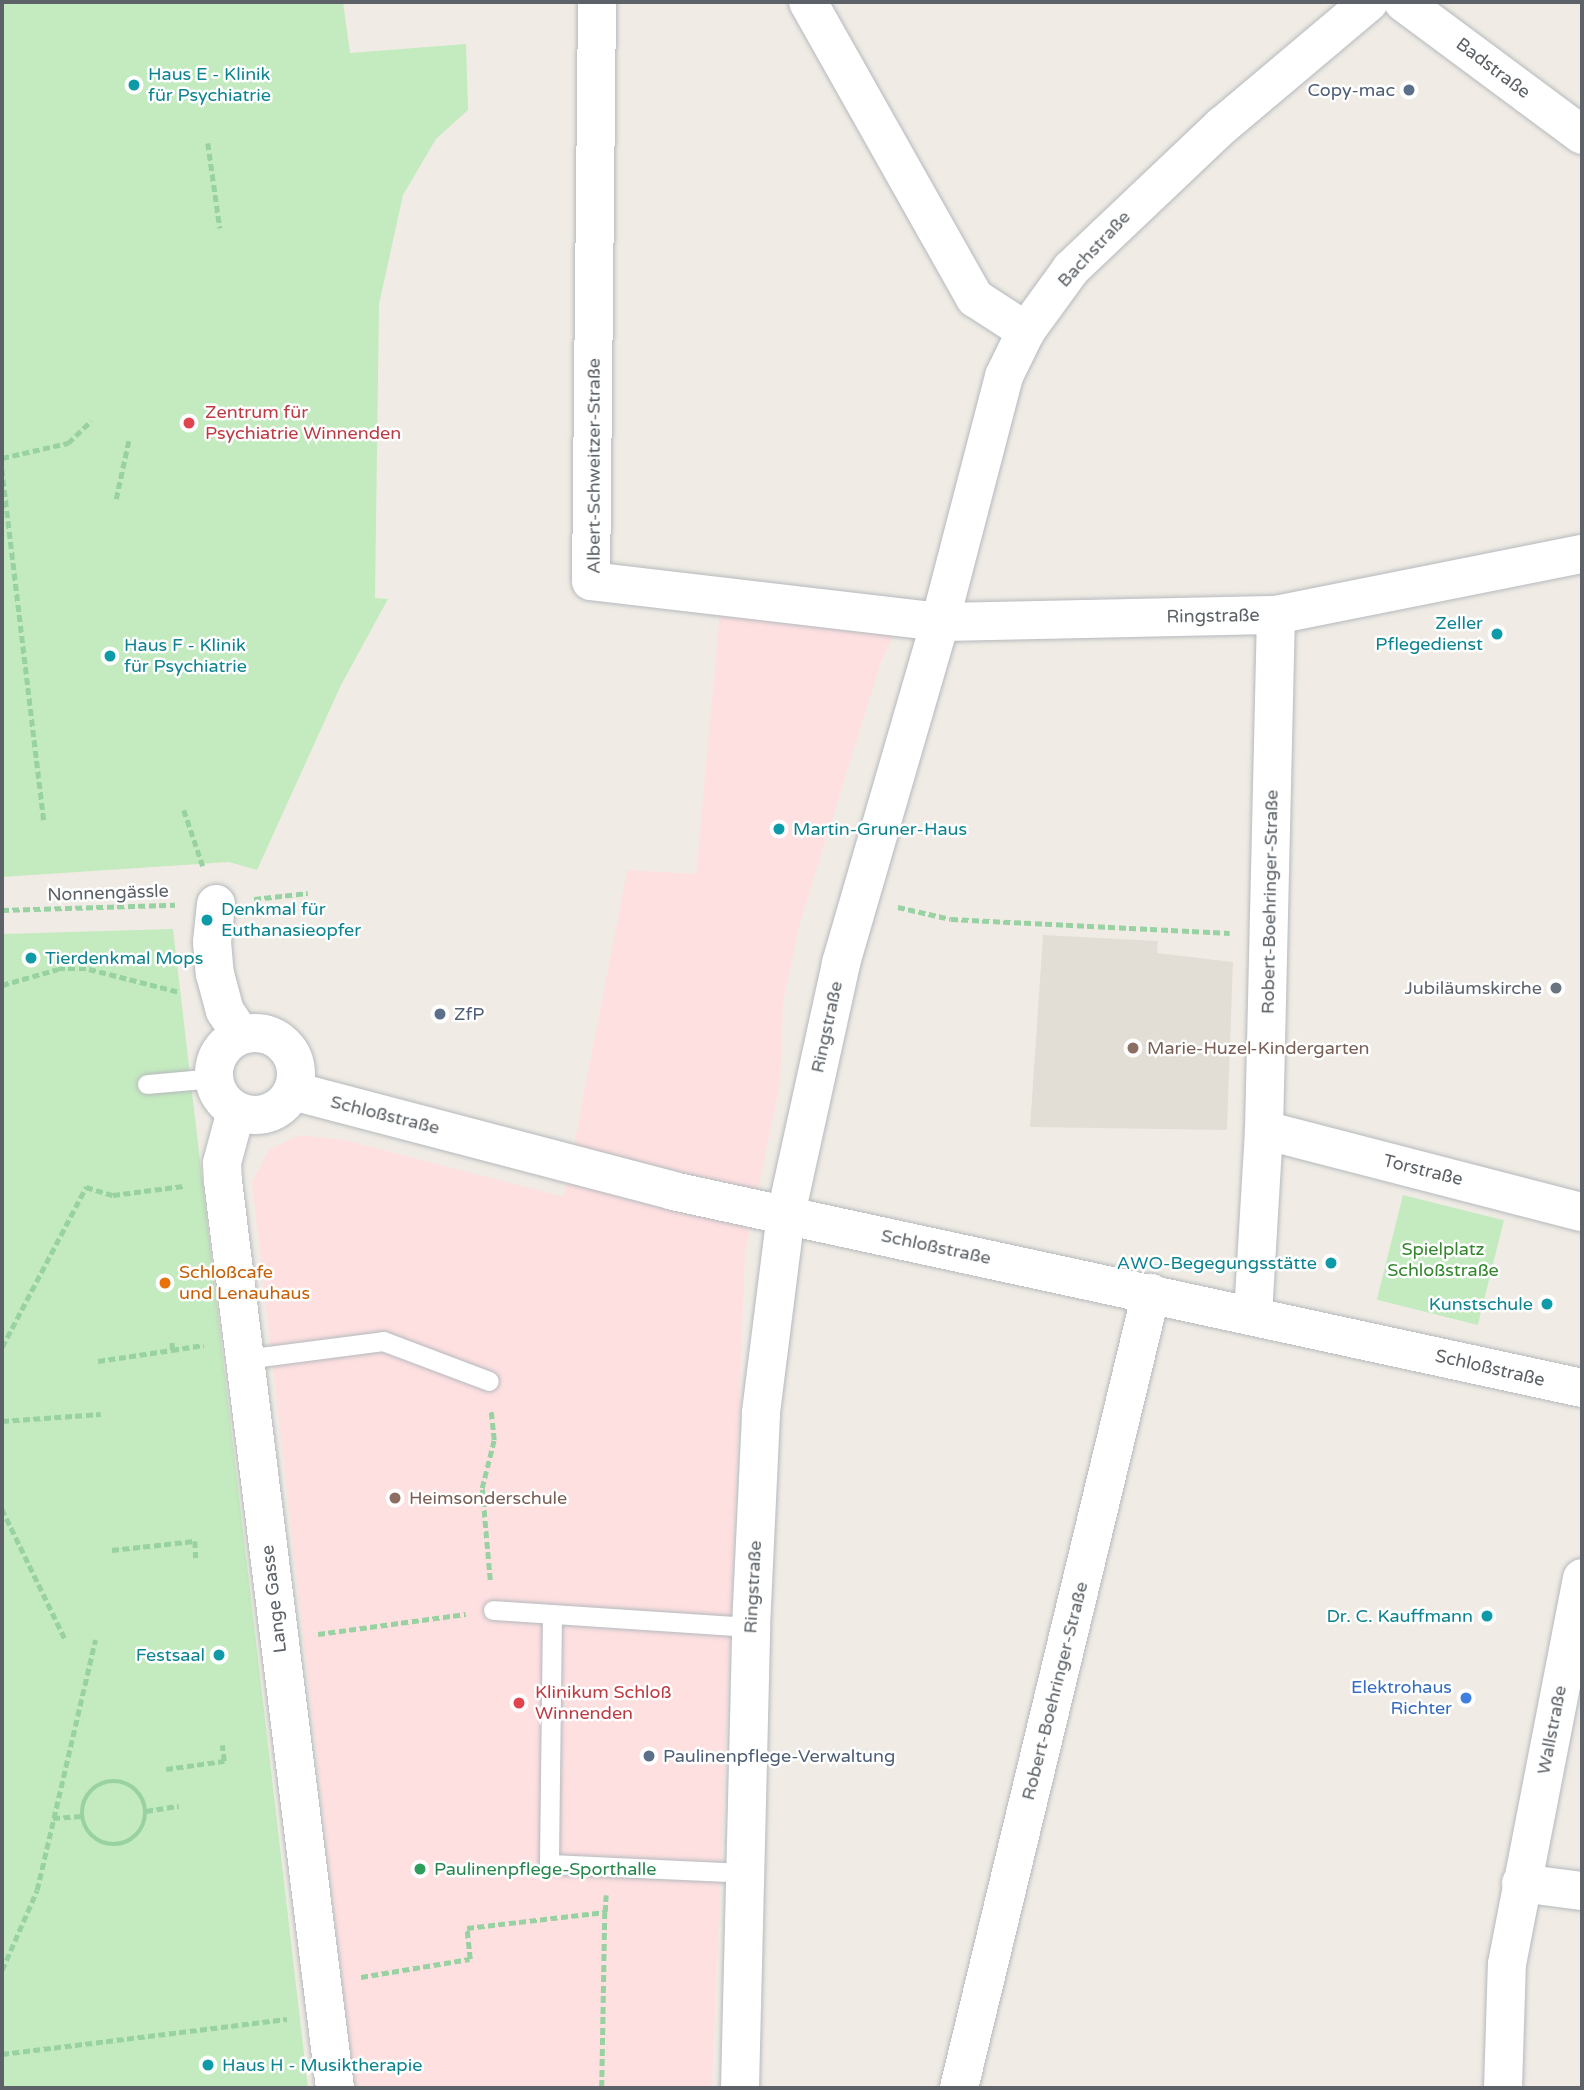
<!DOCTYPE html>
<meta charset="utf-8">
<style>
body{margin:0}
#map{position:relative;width:1584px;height:2090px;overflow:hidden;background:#f0ece5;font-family:"Varela Round",sans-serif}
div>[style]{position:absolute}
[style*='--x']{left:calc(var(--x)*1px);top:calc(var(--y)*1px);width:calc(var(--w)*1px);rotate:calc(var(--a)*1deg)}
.education>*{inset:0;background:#e3ded5}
.medical>*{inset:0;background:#fee0e1}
.green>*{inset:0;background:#c4eabf;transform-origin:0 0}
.path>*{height:4.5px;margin-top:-2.25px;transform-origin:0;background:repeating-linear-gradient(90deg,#99d2a2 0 7px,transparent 0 10.5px)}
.path>.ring{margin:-2.25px;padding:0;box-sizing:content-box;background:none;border:4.5px solid #99d2a2;border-radius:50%}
.roads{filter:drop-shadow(0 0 2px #b5b9bd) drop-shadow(0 0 2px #b5b9bd)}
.lane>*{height:19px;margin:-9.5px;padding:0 9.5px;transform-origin:9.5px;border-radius:9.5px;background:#fff}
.street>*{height:38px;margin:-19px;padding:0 19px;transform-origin:19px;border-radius:19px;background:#fff}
.street>.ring{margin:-19px;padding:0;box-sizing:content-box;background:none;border:38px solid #fff;border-radius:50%}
.secondary>*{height:38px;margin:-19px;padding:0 19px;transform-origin:19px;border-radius:19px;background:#fff}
.dots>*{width:19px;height:19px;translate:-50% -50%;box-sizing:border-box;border:4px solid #fff;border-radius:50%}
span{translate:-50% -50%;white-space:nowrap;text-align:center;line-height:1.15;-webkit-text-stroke:5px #fff;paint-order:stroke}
.street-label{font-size:18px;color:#5c6267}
.culture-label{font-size:18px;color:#0d838f}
.left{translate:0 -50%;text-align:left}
.right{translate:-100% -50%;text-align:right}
.service-label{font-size:18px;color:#4e5e75}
.health-label{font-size:18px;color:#be3a42}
.worship-label{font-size:18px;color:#5b616d}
.education-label{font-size:18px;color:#785e54}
.park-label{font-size:18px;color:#33862c}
.food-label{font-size:18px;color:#c56008}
.shop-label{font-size:18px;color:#366cbe}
.leisure-label{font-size:18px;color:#27864d}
.frame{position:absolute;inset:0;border:4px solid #5c6267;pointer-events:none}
</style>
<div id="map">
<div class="education">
<i style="clip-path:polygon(1043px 935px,1158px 941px,1157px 953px,1233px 962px,1227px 1130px,1030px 1127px)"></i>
</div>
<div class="medical">
<i style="clip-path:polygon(721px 600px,898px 625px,881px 662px,799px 926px,783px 1002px,780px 1083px,745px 1254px,712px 2088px,354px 2088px,252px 1182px,269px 1150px,300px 1135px,344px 1140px,564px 1197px,627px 870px,696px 874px)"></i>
</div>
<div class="green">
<i style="clip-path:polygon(2px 2px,343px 2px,350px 53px,466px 44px,468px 110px,436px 139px,403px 195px,379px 304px,375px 598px,388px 599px,341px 685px,257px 870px,229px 862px,2px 877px)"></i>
<i style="clip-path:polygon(173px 929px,308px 2088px,2px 2088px,2px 934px)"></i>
<i style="left:1403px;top:1195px;width:104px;height:108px;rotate:14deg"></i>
</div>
<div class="path">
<i style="--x:208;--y:143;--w:86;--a:82"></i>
<i style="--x:2;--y:458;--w:68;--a:-12.8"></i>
<i style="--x:68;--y:443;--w:32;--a:-44"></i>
<i style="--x:2;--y:469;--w:356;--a:83.2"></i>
<i style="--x:116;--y:499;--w:61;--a:-77.8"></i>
<i style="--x:184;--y:810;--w:59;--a:71.3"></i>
<i style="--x:254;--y:899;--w:54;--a:-6.3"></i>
<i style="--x:898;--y:907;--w:54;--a:12.8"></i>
<i style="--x:951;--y:919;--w:279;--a:2.9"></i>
<i style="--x:2;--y:910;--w:173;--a:-1.7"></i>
<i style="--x:2;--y:985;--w:58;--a:-15.9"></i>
<i style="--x:58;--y:969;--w:31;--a:0"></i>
<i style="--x:89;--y:969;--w:94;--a:14.2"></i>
<i style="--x:2;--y:1347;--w:181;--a:-62.3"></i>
<i style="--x:86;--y:1187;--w:28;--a:17"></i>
<i style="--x:113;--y:1195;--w:71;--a:-7.3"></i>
<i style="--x:172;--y:1350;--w:32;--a:-9"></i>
<i style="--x:98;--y:1361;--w:75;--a:-8.5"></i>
<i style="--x:172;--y:1350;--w:10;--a:-90"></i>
<i style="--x:2;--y:1421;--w:99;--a:-4"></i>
<i style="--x:2;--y:1509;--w:144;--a:64.1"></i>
<i style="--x:112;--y:1550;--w:83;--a:-6.2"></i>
<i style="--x:195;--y:1541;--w:17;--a:87"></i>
<i style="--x:490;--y:1580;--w:92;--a:-95"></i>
<i style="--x:482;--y:1488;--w:49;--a:-76"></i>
<i style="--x:494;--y:1440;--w:31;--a:-96"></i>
<i style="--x:318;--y:1634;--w:149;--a:-7.7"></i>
<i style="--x:166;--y:1769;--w:59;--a:-7.9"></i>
<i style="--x:224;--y:1761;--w:16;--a:-97"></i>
<i class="ring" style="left:82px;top:1781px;width:59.5px;height:59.5px"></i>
<i style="--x:146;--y:1811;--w:33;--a:-9"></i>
<i style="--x:53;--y:1818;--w:29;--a:-4"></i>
<i style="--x:605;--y:1912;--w:17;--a:-87"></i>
<i style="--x:2;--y:1970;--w:87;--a:-66.4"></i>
<i style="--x:37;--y:1890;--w:257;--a:-76.9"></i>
<i style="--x:361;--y:1977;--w:110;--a:-9.4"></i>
<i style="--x:470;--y:1959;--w:31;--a:-96"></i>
<i style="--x:467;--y:1928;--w:139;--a:-6.6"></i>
<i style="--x:605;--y:1912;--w:176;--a:91"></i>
<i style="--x:2;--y:2054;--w:287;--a:-7"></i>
</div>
<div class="roads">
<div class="lane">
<i style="--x:147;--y:1084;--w:67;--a:-5.1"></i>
<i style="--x:245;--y:1359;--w:139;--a:-7.4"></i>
<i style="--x:383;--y:1341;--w:113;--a:20.7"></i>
<i style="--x:493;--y:1610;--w:259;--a:3.8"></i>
<i style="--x:552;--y:1615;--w:249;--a:90.7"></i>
<i style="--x:549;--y:1864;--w:197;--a:2.6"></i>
</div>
<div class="street">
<i style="--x:597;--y:2;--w:579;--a:90.59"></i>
<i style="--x:591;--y:581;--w:351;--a:6.7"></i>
<i style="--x:940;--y:622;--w:336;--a:-1.2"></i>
<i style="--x:1276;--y:615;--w:312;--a:-11.3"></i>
<i style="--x:808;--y:2;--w:340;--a:60.6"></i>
<i style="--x:975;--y:298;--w:61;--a:32.9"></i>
<i style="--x:1403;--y:2;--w:223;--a:36.6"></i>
<i style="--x:216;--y:904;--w:38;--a:96"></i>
<i style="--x:212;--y:942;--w:32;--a:85"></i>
<i style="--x:215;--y:974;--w:38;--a:75"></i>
<i style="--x:225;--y:1011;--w:29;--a:56"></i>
<i class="ring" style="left:214px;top:1033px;width:44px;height:44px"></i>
<i style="--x:293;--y:1091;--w:393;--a:14.7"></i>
<i style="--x:673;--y:1191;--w:930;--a:12.23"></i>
<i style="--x:236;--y:1111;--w:54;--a:105.1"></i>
<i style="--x:222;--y:1163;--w:18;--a:87"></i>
<i style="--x:223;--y:1181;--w:914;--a:82.96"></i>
<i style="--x:1264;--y:1130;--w:328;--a:14.5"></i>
<i style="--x:1253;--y:1315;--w:185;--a:-86.6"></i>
<i style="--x:1264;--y:1130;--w:515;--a:-88.67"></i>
<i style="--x:1521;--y:1883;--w:62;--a:7.5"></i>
<i style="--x:959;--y:2088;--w:818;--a:-76.42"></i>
</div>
<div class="secondary">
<i style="--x:740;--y:2088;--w:461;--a:-88.6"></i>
<i style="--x:751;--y:1627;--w:215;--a:-87.3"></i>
<i style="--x:761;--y:1412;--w:200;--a:-82.8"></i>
<i style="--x:786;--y:1214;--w:257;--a:-77.6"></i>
<i style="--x:841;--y:963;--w:355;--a:-73.8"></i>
<i style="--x:940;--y:622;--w:254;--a:-75.4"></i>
<i style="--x:1004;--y:376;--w:50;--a:-63.9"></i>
<i style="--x:1026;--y:331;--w:77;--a:-54"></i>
<i style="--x:1071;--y:269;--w:209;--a:-43.5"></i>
<i style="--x:1223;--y:125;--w:191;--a:-40.1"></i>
<i style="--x:1503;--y:2088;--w:124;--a:-88.2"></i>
<i style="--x:1507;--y:1964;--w:393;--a:-79"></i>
</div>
</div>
<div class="dots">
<i style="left:134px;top:85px;background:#0f9aa8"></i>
<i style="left:1409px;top:90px;background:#5c6f8a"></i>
<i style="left:189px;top:423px;background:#e0444e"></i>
<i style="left:1497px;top:634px;background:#0f9aa8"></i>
<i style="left:110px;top:656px;background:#0f9aa8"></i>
<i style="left:779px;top:829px;background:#0f9aa8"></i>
<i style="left:207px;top:920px;background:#0f9aa8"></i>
<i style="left:31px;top:958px;background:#0f9aa8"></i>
<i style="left:1556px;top:988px;background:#6b7280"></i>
<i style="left:440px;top:1014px;background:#5c6f8a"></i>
<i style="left:1133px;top:1048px;background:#8d6e63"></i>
<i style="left:1331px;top:1263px;background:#0f9aa8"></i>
<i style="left:165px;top:1283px;background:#e8710a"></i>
<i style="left:1547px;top:1304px;background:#0f9aa8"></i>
<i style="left:395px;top:1498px;background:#8d6e63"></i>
<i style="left:1487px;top:1616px;background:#0f9aa8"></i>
<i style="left:219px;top:1655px;background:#0f9aa8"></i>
<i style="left:1466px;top:1698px;background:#3f7fe0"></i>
<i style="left:519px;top:1703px;background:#e0444e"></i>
<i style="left:649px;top:1756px;background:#5c6f8a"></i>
<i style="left:420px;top:1869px;background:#2e9e5b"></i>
<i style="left:208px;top:2065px;background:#0f9aa8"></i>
</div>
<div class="street-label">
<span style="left:1493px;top:68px;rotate:37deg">Badstraße</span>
<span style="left:1094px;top:249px;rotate:-47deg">Bachstraße</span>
<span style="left:594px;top:466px;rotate:-90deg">Albert-Schweitzer-Straße</span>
<span style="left:1213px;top:616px;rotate:-1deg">Ringstraße</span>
<span style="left:108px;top:893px;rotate:-2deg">Nonnengässle</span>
<span style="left:1270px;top:902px;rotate:-89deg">Robert-Boehringer-Straße</span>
<span style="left:827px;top:1027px;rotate:-78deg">Ringstraße</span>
<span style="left:385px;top:1115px;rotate:14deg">Schloßstraße</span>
<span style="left:1423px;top:1170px;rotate:14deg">Torstraße</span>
<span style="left:936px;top:1247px;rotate:12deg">Schloßstraße</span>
<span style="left:1490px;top:1368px;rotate:13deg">Schloßstraße</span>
<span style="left:753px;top:1587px;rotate:-87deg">Ringstraße</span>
<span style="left:274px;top:1599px;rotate:-97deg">Lange Gasse</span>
<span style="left:1055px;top:1691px;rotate:-76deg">Robert-Boehringer-Straße</span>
<span style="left:1552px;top:1730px;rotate:-79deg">Wallstraße</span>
</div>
<div class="culture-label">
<span class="left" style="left:148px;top:85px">Haus E - Klinik<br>für Psychiatrie</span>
<span class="right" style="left:1483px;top:634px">Zeller<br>Pflegedienst</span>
<span class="left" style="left:124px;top:656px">Haus F - Klinik<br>für Psychiatrie</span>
<span class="left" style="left:793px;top:829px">Martin-Gruner-Haus</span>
<span class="left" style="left:221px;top:920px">Denkmal für<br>Euthanasieopfer</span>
<span class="left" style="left:45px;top:958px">Tierdenkmal Mops</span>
<span class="right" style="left:1317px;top:1263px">AWO-Begegungsstätte</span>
<span class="right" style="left:1533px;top:1304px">Kunstschule</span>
<span class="right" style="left:1473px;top:1616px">Dr. C. Kauffmann</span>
<span class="right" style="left:205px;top:1655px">Festsaal</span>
<span class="left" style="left:222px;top:2065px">Haus H - Musiktherapie</span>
</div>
<div class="service-label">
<span class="right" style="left:1395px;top:90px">Copy-mac</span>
<span class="left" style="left:454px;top:1014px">ZfP</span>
<span class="left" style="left:663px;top:1756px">Paulinenpflege-Verwaltung</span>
</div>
<div class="health-label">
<span class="left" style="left:205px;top:423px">Zentrum für<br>Psychiatrie Winnenden</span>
<span class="left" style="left:535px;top:1703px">Klinikum Schloß<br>Winnenden</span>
</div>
<div class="worship-label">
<span class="right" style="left:1542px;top:988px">Jubiläumskirche</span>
</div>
<div class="education-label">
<span class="left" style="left:1147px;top:1048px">Marie-Huzel-Kindergarten</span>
<span class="left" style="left:409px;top:1498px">Heimsonderschule</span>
</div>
<div class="park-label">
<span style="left:1443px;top:1260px">Spielplatz<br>Schloßstraße</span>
</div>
<div class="food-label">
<span class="left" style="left:179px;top:1283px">Schloßcafe<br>und Lenauhaus</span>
</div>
<div class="shop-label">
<span class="right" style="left:1452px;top:1698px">Elektrohaus<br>Richter</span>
</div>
<div class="leisure-label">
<span class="left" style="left:434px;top:1869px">Paulinenpflege-Sporthalle</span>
</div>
<div class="frame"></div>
</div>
